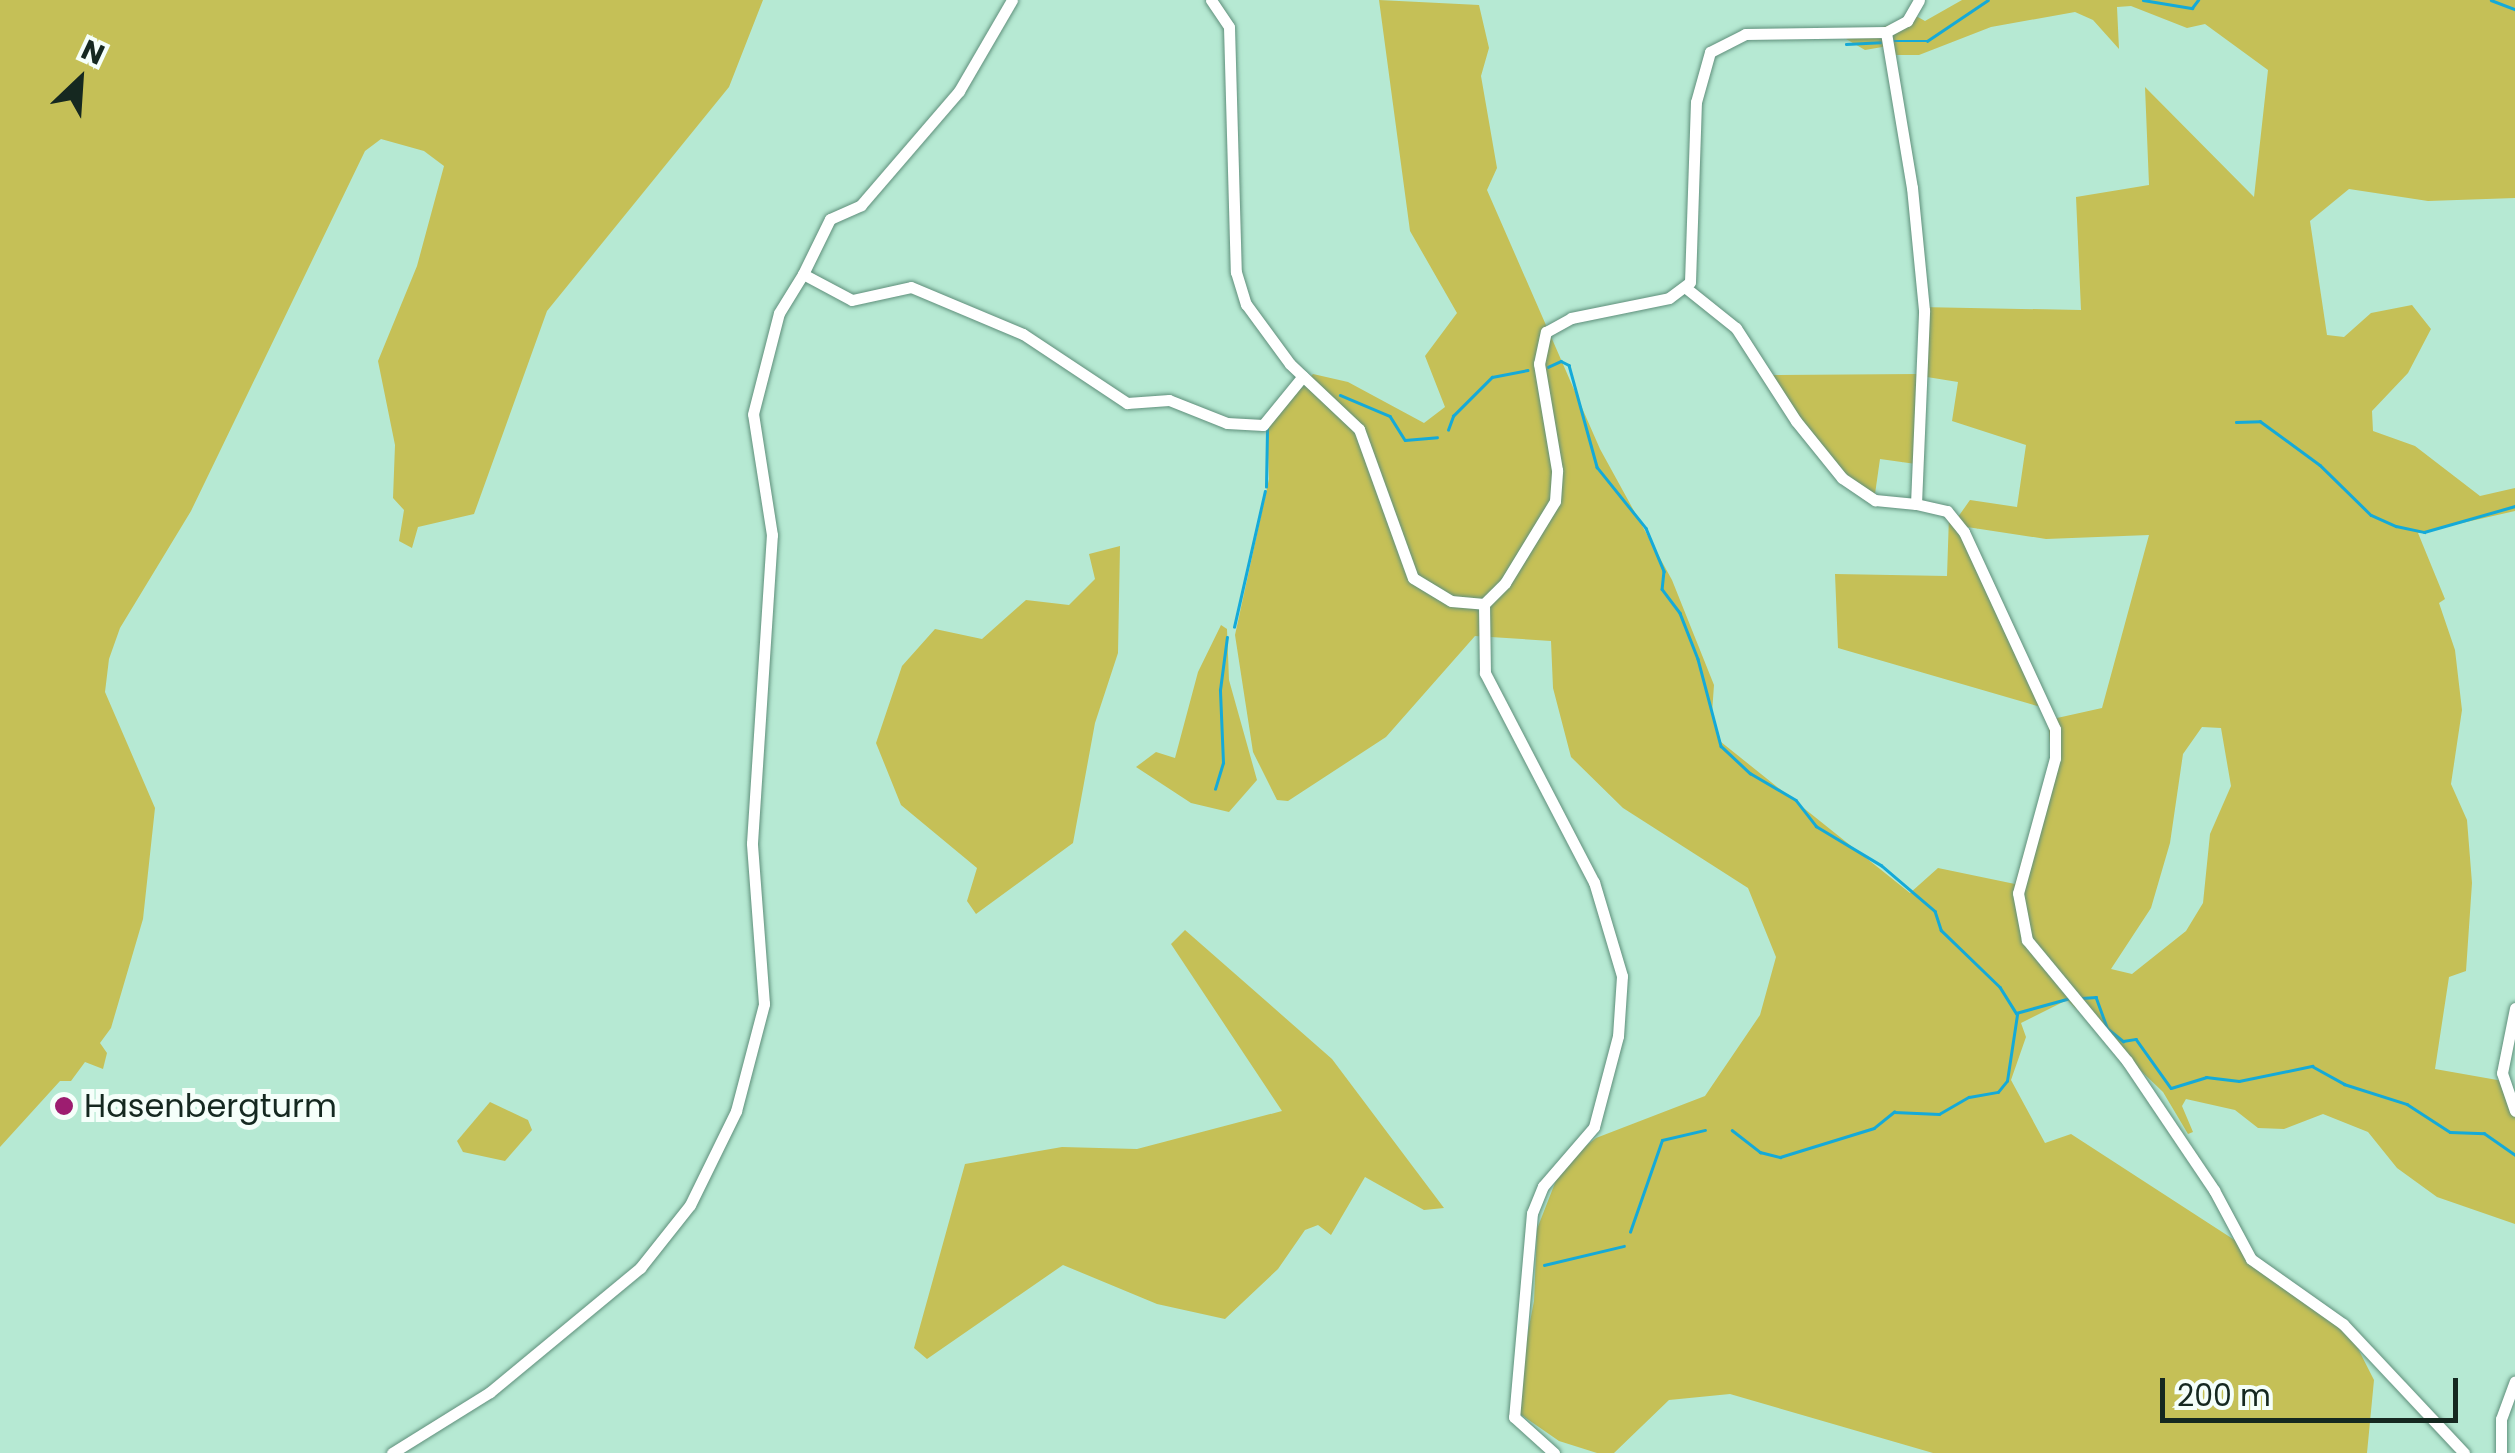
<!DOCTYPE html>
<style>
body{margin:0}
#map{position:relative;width:2515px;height:1453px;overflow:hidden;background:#b6e9d3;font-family:Poppins,sans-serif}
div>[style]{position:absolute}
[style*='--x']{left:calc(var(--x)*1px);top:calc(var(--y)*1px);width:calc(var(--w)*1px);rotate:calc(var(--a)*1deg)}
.green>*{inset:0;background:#c5c057}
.stream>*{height:2.5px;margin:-1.25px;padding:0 1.25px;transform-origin:1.25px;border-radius:1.25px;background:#15aad8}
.roads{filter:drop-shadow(0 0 2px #5f8f7b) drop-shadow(0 0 2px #5f8f7b)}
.minor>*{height:11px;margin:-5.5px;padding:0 5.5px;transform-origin:5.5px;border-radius:5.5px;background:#fff}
.dots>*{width:28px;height:28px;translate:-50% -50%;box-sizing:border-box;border:5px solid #f5fffa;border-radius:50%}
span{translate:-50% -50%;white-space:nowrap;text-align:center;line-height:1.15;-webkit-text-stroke:10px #f5fffa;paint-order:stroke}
.poi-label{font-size:32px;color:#152820}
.left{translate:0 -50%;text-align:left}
.north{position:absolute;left:30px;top:30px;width:100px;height:100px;-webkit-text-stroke:8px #f5fffa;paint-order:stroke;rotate:25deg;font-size:28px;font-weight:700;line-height:40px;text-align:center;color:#152820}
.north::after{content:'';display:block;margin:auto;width:35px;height:45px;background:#152820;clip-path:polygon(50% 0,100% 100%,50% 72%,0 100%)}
.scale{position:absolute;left:2160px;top:1378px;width:298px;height:45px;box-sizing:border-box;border:5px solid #152820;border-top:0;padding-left:12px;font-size:30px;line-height:35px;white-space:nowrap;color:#152820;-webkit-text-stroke:8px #f5fffa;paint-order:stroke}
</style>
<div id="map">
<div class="green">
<i style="clip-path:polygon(0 0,763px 0,729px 87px,547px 311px,474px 514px,418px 527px,412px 548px,399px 541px,404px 510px,393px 498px,395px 445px,378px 361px,417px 266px,444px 166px,424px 151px,381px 139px,365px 151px,191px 511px,120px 628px,109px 659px,105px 692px,155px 808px,143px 919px,111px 1028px,100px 1043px,107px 1053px,103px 1069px,85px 1062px,71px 1081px,60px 1081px,0 1147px)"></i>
<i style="clip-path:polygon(evenodd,1379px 0,1479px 5px,1489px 48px,1481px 76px,1497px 168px,1487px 190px,1600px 449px,1672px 580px,1714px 685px,1712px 713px,1721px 742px,1910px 893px,1938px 868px,2015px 884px,2051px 758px,2048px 720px,2102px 708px,2149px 535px,2046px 539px,1967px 527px,2041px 707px,1838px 648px,1835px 574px,1947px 576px,1949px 516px,1958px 517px,1970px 500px,2017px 507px,2026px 445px,1952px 421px,1958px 382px,1927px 377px,1923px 465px,1880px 459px,1874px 501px,1862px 495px,1763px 375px,1918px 374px,1919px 307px,2081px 310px,2076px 197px,2149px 185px,2145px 87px,2254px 197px,2268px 70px,2205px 24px,2187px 28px,2131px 6px,2117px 7px,2119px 49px,2093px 20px,2075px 12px,1991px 27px,1919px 55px,1896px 55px,1888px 46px,1865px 50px,1846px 39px,1916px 16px,1925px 21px,1962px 0,2515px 0,2515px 198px,2428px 201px,2349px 189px,2310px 221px,2327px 335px,2344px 337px,2371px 313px,2412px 305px,2431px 329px,2408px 373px,2372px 411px,2373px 431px,2415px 446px,2480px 496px,2515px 488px,2515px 511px,2418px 533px,2445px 599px,2439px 603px,2455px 650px,2462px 710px,2451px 784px,2467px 820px,2472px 883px,2466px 971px,2449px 977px,2435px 1069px,2503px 1081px,2515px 1111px,2515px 1224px,2437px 1197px,2397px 1168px,2368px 1132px,2323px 1114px,2284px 1129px,2258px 1128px,2235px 1110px,2186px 1099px,2182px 1106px,2193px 1132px,2188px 1134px,2163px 1092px,2067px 1000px,2021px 1023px,2026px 1037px,2011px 1080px,2045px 1143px,2071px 1134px,2236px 1241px,2346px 1325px,2374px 1380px,2367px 1453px,1933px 1453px,1730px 1394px,1669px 1400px,1614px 1453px,1597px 1453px,1559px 1441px,1513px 1409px,1534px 1301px,1537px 1229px,1562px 1165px,1596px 1138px,1705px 1096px,1760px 1015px,1776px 957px,1748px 888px,1623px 808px,1571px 757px,1553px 688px,1551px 641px,1475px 636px,1386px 737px,1288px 801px,1277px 800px,1253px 752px,1235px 635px,1269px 479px,1267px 427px,1313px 374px,1348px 382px,1424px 423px,1445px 407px,1425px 356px,1457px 313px,1410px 231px,1379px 0,2202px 727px,2221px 728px,2231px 786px,2210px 834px,2203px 903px,2186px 931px,2132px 974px,2111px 969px,2151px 908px,2170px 843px,2183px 754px,2202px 727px)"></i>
<i style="clip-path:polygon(1120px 546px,1118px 653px,1095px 723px,1073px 843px,976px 914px,967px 901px,977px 868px,901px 805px,876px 743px,902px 666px,935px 629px,982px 639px,1026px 600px,1069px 605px,1095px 579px,1089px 554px)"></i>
<i style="clip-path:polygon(1221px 625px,1227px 629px,1229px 680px,1257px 780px,1229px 812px,1191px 803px,1136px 767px,1156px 752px,1175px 758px,1198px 672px)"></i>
<i style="clip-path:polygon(1185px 930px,1332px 1059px,1444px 1208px,1424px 1210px,1365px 1177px,1331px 1235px,1318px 1225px,1305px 1230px,1278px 1269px,1225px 1319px,1157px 1304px,1063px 1265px,927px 1359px,914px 1348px,965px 1164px,1062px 1147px,1137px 1149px,1282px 1111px,1171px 944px)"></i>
<i style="clip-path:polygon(490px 1102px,528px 1120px,532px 1130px,505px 1161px,463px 1152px,457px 1141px)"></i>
</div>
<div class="stream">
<i style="--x:2143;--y:0;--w:50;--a:9.3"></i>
<i style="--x:2192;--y:8;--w:10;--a:-53"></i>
<i style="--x:2491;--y:0;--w:26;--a:21"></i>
<i style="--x:1892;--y:41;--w:35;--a:0"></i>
<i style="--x:1927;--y:41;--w:73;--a:-33.9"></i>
<i style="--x:1846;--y:44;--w:34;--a:-3"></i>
<i style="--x:1548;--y:367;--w:14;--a:-25"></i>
<i style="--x:1561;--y:361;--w:9;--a:27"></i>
<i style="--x:1569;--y:365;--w:106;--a:74.6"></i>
<i style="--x:1597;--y:467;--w:78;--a:51.2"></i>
<i style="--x:1646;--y:528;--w:47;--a:67.3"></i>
<i style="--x:1664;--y:571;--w:18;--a:96"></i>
<i style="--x:1662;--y:589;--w:30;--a:53"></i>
<i style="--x:1680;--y:613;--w:49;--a:68.6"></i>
<i style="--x:1698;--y:659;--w:90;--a:75.2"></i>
<i style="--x:1721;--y:746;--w:40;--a:43"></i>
<i style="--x:1750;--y:773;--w:53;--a:30.4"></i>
<i style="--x:1796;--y:800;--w:33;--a:52"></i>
<i style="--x:1816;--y:826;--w:76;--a:31"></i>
<i style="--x:1881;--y:865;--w:71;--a:40.4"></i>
<i style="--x:1935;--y:911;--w:20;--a:72"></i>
<i style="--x:1941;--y:930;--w:82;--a:44"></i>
<i style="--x:2000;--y:987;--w:31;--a:58"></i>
<i style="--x:2016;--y:1013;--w:53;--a:-15.4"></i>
<i style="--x:1340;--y:395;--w:54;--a:22.8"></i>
<i style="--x:1390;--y:416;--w:28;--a:58"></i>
<i style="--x:1405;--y:440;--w:32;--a:-5"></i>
<i style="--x:2236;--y:422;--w:24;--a:-2"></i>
<i style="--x:2260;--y:421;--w:74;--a:36.3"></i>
<i style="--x:2320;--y:465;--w:71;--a:44.4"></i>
<i style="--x:2371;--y:515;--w:27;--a:24"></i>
<i style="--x:2396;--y:526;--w:29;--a:12"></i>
<i style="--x:2424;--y:532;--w:95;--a:-15.9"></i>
<i style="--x:1448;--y:430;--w:15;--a:-70"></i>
<i style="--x:1453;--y:416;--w:55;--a:-45"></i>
<i style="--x:1492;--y:377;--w:36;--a:-11"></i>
<i style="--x:1266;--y:487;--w:58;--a:-89"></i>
<i style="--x:1234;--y:627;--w:139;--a:-77.2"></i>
<i style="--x:1215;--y:789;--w:27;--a:-73"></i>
<i style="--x:1223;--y:763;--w:73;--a:-92.4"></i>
<i style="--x:1220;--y:690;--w:53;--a:-82.5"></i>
<i style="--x:2082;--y:998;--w:14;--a:-4"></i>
<i style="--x:2096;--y:997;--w:33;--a:70"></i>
<i style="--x:2107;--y:1028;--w:21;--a:39"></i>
<i style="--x:2123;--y:1041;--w:13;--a:-9"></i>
<i style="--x:2136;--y:1039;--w:60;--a:54.5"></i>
<i style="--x:2171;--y:1088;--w:37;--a:-17"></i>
<i style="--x:2206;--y:1077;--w:33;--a:7"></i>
<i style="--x:2239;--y:1081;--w:75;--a:-11.6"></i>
<i style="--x:2312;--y:1066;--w:37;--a:29"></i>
<i style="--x:2344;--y:1084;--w:66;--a:17.6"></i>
<i style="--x:2407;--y:1104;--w:51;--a:33.1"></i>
<i style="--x:2450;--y:1132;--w:34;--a:2"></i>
<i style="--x:2484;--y:1133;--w:38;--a:35"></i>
<i style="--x:1732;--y:1130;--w:36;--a:38"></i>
<i style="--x:1760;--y:1152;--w:21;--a:14"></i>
<i style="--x:1780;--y:1157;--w:98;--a:-17.1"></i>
<i style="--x:1874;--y:1128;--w:26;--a:-39"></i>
<i style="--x:1894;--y:1112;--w:45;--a:2.5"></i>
<i style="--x:1939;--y:1114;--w:34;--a:-30"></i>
<i style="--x:1969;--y:1097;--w:29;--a:-10"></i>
<i style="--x:1998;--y:1092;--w:14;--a:-51"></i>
<i style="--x:2007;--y:1081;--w:67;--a:-81.4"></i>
<i style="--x:1630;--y:1232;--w:97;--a:-70.8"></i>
<i style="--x:1662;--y:1140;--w:44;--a:-13.1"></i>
<i style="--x:1544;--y:1265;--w:82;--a:-13.4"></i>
</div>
<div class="roads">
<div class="minor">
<i style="--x:1211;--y:0;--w:32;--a:56"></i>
<i style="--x:1229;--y:27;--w:245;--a:88.4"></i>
<i style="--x:1236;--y:272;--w:34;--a:73"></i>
<i style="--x:1246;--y:304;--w:74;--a:53.7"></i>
<i style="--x:1290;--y:364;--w:95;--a:43.3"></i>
<i style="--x:1359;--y:429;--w:158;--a:70.1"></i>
<i style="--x:1413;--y:578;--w:44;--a:31.2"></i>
<i style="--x:1451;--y:601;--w:33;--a:5"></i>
<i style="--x:803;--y:274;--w:61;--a:-63.9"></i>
<i style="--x:830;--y:219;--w:34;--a:-24"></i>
<i style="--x:861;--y:205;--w:150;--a:-49.3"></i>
<i style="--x:959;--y:91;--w:105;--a:-59.8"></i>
<i style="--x:1686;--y:288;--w:64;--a:38.7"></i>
<i style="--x:1736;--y:328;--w:111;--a:57.2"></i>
<i style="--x:1796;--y:421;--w:73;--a:51.1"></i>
<i style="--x:1842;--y:478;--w:40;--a:34"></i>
<i style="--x:1875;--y:500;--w:41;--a:5.6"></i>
<i style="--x:1916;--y:504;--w:194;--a:-87.6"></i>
<i style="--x:1924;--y:310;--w:123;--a:-95.6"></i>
<i style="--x:1912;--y:188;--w:158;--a:-99.5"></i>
<i style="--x:1916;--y:504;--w:32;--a:13"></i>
<i style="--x:1947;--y:511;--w:27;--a:51"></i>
<i style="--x:1964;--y:532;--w:217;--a:65.2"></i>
<i style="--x:2055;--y:729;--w:29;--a:90"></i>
<i style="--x:2055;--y:758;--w:140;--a:105.3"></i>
<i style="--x:2018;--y:893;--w:48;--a:79.2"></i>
<i style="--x:2027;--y:940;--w:157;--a:50.4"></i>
<i style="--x:2127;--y:1061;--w:156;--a:56"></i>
<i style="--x:2214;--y:1190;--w:78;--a:61.8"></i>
<i style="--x:2251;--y:1259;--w:113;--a:35.2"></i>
<i style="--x:2343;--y:1324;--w:177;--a:46.8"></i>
<i style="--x:1484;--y:604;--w:69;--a:89.2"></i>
<i style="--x:1485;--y:673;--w:236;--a:62.5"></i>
<i style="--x:1594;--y:882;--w:98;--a:73.4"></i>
<i style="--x:1622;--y:976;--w:60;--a:93.8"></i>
<i style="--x:1618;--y:1036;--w:94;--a:104.8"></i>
<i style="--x:1594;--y:1127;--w:78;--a:130.8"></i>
<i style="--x:1543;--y:1186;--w:29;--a:112"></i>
<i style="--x:1532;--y:1213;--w:205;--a:95"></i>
<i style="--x:1514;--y:1417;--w:54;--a:42"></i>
<i style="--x:1484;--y:604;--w:30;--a:-45"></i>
<i style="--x:1505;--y:583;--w:96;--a:-58.6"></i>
<i style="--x:1555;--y:501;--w:31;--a:-86"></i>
<i style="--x:1557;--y:470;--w:108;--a:-99.6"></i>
<i style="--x:1539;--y:364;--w:33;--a:-78"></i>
<i style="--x:1546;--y:332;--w:29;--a:-29"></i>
<i style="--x:1571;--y:318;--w:100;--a:-11.5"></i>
<i style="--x:1669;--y:298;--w:26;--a:-37"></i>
<i style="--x:1690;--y:282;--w:180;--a:-88.1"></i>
<i style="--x:1696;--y:102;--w:52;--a:-74.4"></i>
<i style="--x:1710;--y:52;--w:39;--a:-27"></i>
<i style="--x:1745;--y:34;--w:141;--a:-0.8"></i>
<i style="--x:1886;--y:32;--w:24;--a:-28"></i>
<i style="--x:1907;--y:21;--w:24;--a:-60"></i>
<i style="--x:2515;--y:1008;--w:66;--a:101.3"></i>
<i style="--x:2502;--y:1073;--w:40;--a:71.1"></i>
<i style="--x:392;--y:1453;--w:115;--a:-31.9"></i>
<i style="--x:490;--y:1392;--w:195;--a:-39.6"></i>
<i style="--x:640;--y:1268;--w:80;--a:-51.6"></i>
<i style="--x:690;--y:1205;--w:105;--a:-63.9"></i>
<i style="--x:736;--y:1111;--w:111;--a:-75.3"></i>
<i style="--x:764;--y:1004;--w:161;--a:-94.3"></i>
<i style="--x:752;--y:843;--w:309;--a:-86.3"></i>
<i style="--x:772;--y:535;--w:122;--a:-98.9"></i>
<i style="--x:753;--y:414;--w:104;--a:-75.6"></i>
<i style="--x:779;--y:313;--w:46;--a:-58.4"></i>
<i style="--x:803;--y:274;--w:55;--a:28"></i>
<i style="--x:852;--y:300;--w:60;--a:-12.4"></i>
<i style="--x:911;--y:287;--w:121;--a:22.8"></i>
<i style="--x:1023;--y:334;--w:125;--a:33.6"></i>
<i style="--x:1127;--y:403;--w:42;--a:-4.1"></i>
<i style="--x:1169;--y:400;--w:62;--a:21.6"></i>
<i style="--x:1227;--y:423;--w:36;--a:3"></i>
<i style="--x:1263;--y:425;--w:63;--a:-50.8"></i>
<i style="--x:2501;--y:1453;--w:34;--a:-90"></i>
<i style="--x:2501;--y:1419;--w:40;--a:-69.8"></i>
</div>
</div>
<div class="dots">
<i style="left:64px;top:1106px;background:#9d1d70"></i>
</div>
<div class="poi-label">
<span class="left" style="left:84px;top:1106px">Hasenbergturm</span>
</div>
<div class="north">N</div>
<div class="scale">200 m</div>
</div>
